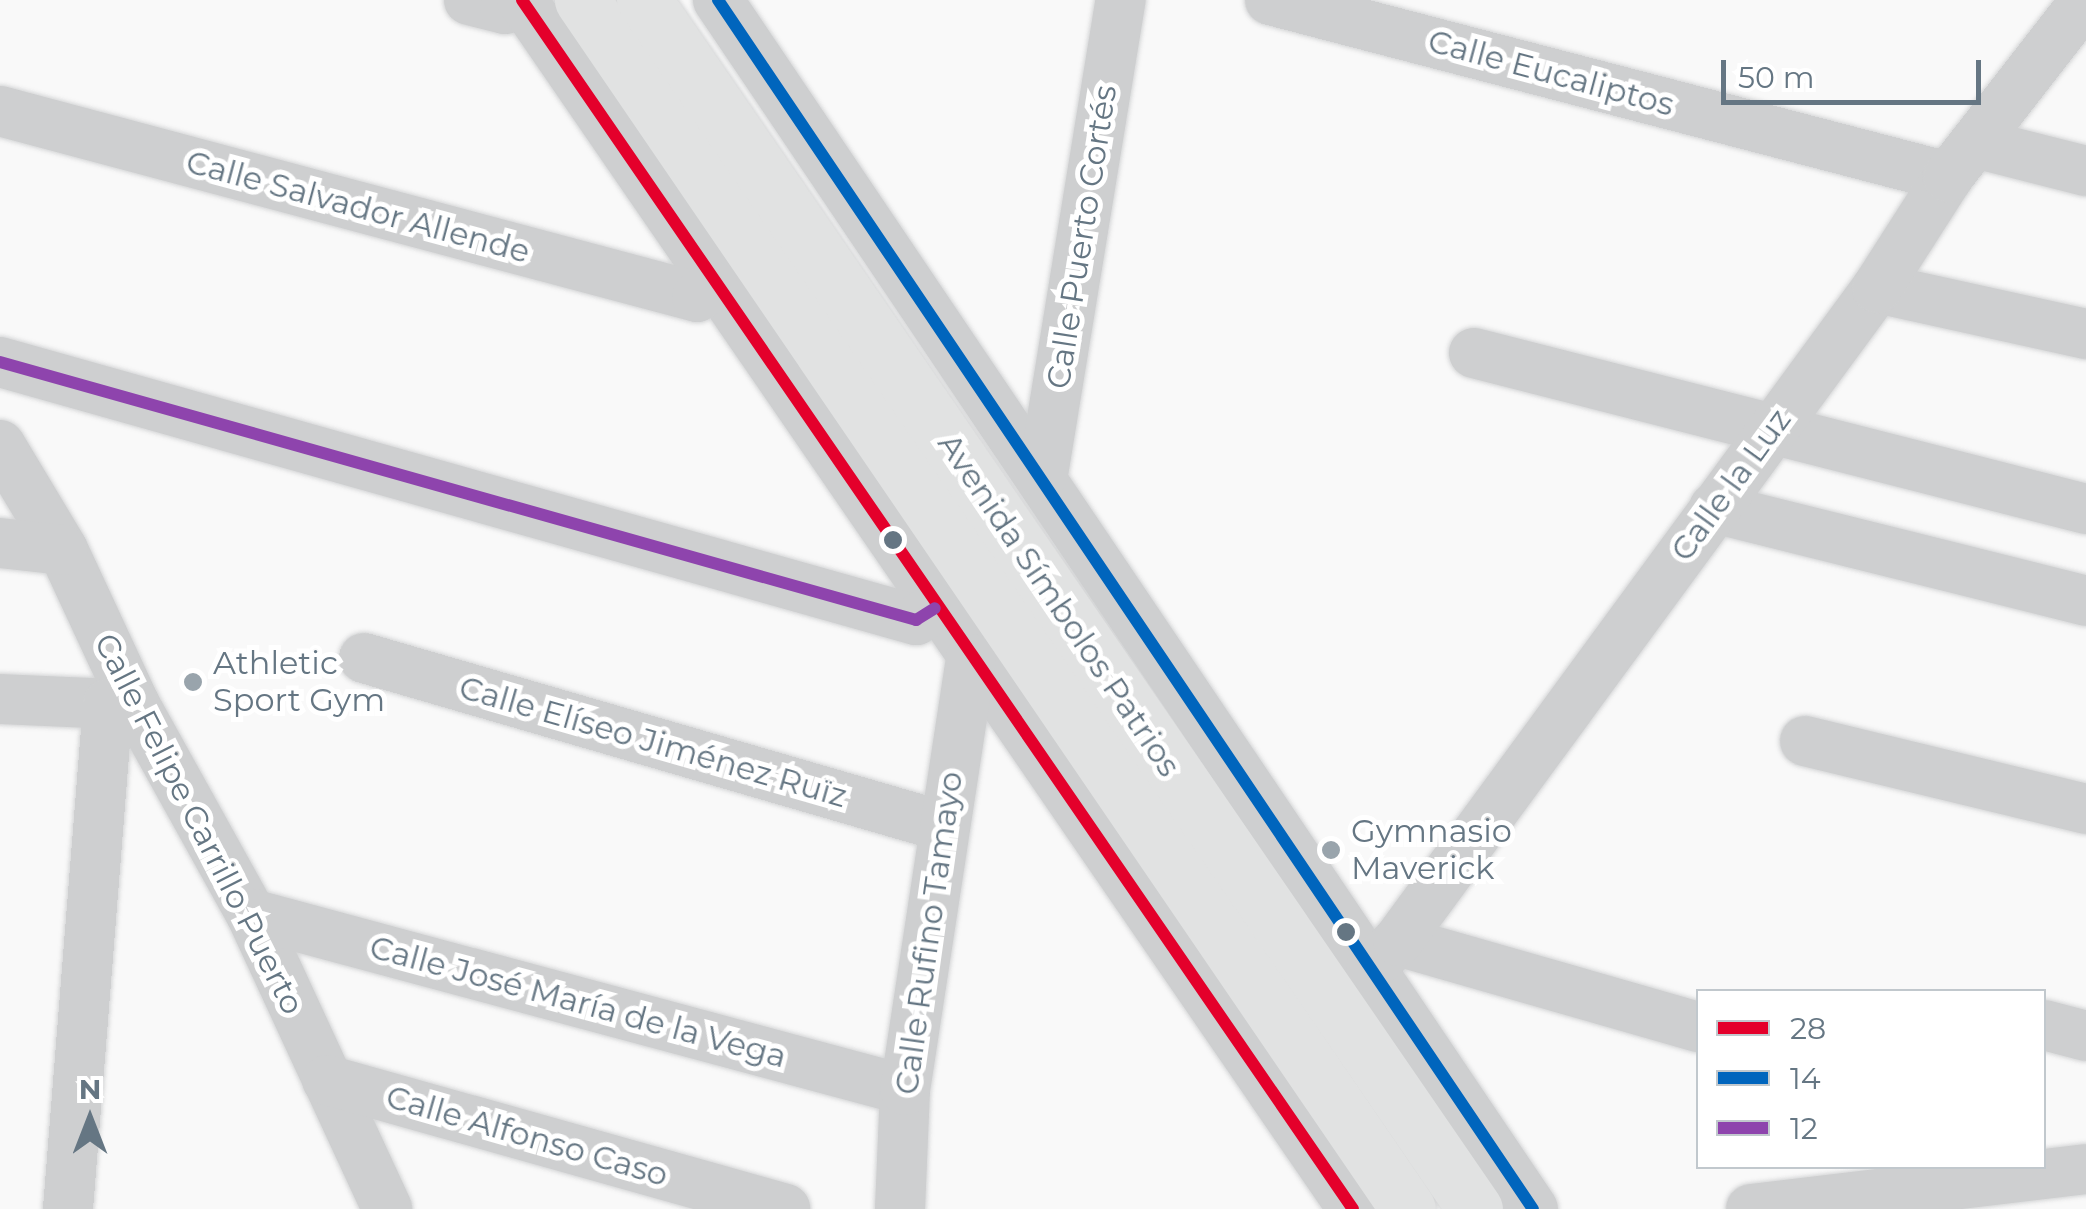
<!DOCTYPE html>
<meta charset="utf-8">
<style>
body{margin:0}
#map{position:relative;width:2086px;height:1209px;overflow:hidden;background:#f9f9f9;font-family:Montserrat,sans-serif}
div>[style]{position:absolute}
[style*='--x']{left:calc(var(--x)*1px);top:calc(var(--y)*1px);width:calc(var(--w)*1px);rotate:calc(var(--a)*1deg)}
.roads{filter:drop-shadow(0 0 2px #d5d6d7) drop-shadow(0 0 2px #d5d6d7)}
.minor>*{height:50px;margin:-25px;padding:0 25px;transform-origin:25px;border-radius:25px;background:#cecfd0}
.major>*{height:55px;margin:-27.5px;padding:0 27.5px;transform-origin:27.5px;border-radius:27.5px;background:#e1e2e2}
.bus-1>*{height:12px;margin:-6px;padding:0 6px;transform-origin:6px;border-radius:6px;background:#e4002b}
.bus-2>*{height:12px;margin:-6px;padding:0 6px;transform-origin:6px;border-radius:6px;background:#0065bd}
.bus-3>*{height:12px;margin:-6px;padding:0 6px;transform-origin:6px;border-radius:6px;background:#8e44ad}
.dots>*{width:28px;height:28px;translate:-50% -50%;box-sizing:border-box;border:5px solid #fff;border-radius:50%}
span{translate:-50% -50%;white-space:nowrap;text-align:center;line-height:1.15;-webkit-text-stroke:10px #fff;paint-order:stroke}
.street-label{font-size:32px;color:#657683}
.poi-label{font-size:32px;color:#657683}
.left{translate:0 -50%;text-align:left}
.legend{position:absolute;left:1696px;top:989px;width:350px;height:180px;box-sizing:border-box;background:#fff;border:2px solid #c1c8cd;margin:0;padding:12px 18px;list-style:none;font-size:30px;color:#657683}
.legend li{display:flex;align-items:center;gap:20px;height:50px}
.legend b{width:50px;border:2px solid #c1c8cd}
.north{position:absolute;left:40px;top:1069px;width:100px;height:100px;-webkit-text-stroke:8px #fff;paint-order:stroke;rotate:0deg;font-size:28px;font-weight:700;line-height:40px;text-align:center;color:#657683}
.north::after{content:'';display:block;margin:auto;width:35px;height:45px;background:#657683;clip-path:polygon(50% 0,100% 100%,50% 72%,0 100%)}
.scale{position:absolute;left:1721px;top:60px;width:260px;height:45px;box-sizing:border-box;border:5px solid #657683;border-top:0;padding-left:12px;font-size:30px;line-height:35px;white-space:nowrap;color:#657683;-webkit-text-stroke:8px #fff;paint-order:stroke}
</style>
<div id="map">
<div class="roads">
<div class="minor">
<i style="--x:469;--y:0;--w:37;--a:14"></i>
<i style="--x:505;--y:9;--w:18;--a:-29"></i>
<i style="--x:522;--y:0;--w:1467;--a:55.5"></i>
<i style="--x:718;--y:0;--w:1458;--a:56.02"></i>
<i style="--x:1270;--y:0;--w:701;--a:14.63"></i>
<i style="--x:0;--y:111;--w:721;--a:14.94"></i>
<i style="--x:697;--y:297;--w:19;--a:-35"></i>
<i style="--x:1975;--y:143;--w:114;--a:14.2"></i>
<i style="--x:1877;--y:288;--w:214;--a:12.4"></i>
<i style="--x:1474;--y:353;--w:632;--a:14.3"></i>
<i style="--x:0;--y:362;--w:952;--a:15.73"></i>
<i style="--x:916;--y:620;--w:22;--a:-32"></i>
<i style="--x:0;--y:445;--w:122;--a:59"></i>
<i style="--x:63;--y:550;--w:171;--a:65.1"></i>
<i style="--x:135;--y:705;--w:239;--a:61"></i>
<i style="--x:251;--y:914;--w:325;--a:65.2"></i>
<i style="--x:1043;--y:474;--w:480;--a:-80.7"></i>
<i style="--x:1714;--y:508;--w:383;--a:14"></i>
<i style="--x:0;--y:543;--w:63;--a:6.3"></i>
<i style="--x:364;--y:658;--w:602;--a:16.21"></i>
<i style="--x:0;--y:699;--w:135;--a:2.5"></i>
<i style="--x:1805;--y:741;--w:289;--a:13.6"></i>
<i style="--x:251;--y:914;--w:677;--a:15.06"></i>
<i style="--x:1398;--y:941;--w:312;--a:16"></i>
<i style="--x:1371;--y:967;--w:37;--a:-44"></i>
<i style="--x:1398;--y:941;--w:810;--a:-53.74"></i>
<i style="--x:1877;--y:288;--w:132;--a:-57.4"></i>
<i style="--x:1948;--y:177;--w:224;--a:-52.1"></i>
<i style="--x:2044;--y:1025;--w:43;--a:14.7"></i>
<i style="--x:327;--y:1080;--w:476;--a:15.7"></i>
<i style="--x:68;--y:1209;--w:507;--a:-85.47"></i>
<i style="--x:900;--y:1209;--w:119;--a:-87.6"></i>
<i style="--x:905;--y:1090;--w:436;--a:-81.3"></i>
<i style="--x:1751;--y:1209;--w:337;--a:-6.8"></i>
</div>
<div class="major">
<i style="--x:582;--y:0;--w:1464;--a:55.66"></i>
<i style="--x:644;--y:0;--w:1467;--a:55.5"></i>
</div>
</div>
<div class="bus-1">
<i style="--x:522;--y:0;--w:1467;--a:55.5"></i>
</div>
<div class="bus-2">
<i style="--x:718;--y:0;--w:1458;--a:56.02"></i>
</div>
<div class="bus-3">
<i style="--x:0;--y:362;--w:952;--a:15.73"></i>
<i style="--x:916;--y:620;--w:22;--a:-32"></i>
</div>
<div class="dots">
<i style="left:893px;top:540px;background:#657683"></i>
<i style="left:193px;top:682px;background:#99a4ac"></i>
<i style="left:1331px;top:850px;background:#99a4ac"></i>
<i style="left:1346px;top:932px;background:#657683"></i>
</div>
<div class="street-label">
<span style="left:1551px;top:73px;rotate:15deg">Calle Eucaliptos</span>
<span style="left:358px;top:207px;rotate:15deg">Calle Salvador Allende</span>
<span style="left:1082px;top:237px;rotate:-81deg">Calle Puerto Cortés</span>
<span style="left:1731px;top:485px;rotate:-54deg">Calle la Luz</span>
<span style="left:1059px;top:605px;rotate:56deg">Avenida Símbolos Patrios</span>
<span style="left:653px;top:742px;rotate:16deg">Calle Elíseo Jiménez Ruïz</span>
<span style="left:199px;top:824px;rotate:63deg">Calle Felipe Carrillo Puerto</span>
<span style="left:929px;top:933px;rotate:-82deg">Calle Rufino Tamayo</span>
<span style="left:578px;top:1002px;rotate:15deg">Calle José María de la Vega</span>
<span style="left:527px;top:1136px;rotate:16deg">Calle Alfonso Caso</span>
</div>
<div class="poi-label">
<span class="left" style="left:213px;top:682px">Athletic<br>Sport Gym</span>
<span class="left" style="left:1351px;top:850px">Gymnasio<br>Maverick</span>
</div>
<ul class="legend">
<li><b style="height:12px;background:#e4002b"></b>28</li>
<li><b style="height:12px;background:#0065bd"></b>14</li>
<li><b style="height:12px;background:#8e44ad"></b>12</li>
</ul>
<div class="north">N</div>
<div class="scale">50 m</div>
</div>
